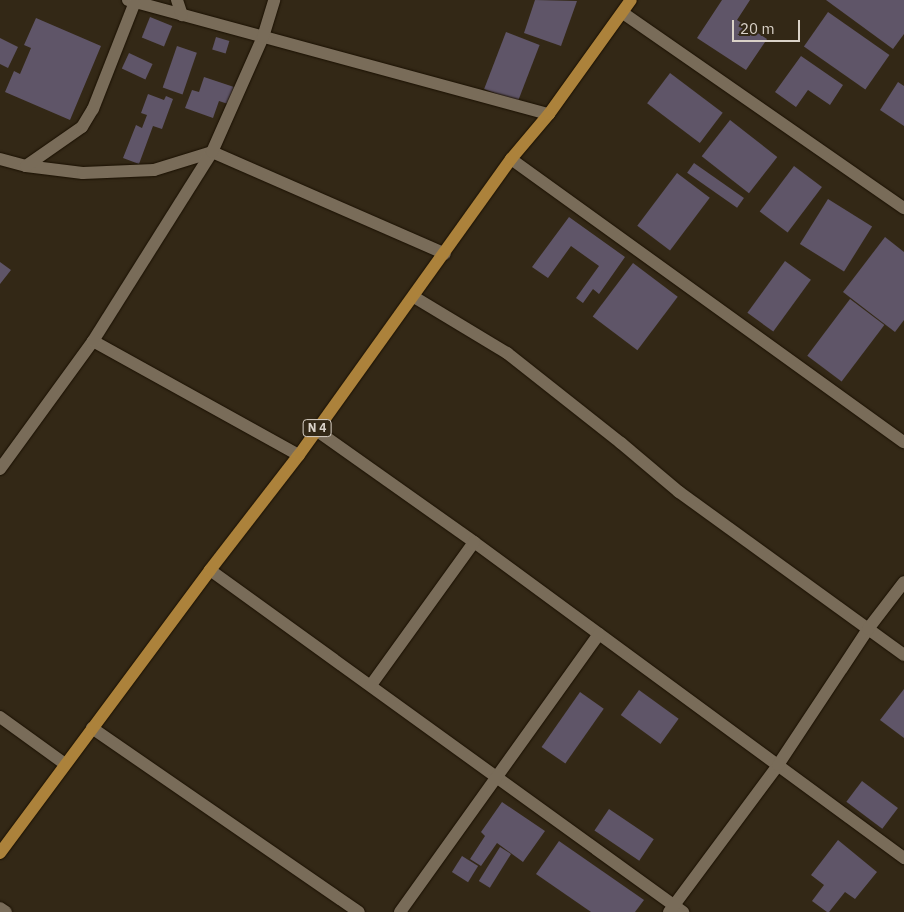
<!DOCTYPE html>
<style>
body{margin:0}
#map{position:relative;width:904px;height:912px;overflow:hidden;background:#332816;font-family:"IBM Plex Sans",sans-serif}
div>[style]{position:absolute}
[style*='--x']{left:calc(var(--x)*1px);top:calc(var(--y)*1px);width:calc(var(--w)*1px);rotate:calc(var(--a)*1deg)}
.building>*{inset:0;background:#5f5568;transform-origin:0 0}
.roads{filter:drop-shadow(0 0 1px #1a1002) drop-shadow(0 0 1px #1a1002)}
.minor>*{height:12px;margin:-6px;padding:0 6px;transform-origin:6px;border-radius:6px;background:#796c59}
.major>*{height:12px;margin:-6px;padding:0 6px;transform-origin:6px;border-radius:6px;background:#ac823b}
span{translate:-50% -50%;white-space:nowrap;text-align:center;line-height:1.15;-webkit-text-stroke:4px #332816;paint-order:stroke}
.shield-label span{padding:1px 4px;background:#332816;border:1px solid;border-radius:4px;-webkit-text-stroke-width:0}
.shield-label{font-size:12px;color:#dad2c8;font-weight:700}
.scale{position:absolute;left:732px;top:20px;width:68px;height:22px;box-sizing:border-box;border:2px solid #dad2c8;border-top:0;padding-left:6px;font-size:15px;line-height:18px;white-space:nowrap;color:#dad2c8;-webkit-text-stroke:4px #332816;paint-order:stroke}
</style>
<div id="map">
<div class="building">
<i style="clip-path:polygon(535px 0,577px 1px,561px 46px,524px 33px)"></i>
<i style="clip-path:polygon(722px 0,750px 0,737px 20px,767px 39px,746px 70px,697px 38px)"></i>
<i style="clip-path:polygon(826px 0,904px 0,904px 34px,893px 49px)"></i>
<i style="left:828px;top:12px;width:75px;height:42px;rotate:35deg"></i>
<i style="left:150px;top:17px;width:24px;height:22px;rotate:22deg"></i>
<i style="clip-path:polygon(36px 18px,101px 46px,70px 120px,5px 92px,14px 71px,20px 74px,31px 48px,24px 45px)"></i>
<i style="left:506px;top:32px;width:36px;height:61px;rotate:21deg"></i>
<i style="left:216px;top:37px;width:14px;height:13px;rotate:17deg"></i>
<i style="clip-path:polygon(0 38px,18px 47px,8px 68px,0 64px)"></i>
<i style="left:177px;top:46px;width:21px;height:44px;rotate:19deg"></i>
<i style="left:129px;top:53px;width:26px;height:17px;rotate:25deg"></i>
<i style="clip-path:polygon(801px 56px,843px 85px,830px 105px,808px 90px,796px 107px,775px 92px)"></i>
<i style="left:670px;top:73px;width:66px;height:38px;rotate:37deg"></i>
<i style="clip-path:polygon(204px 77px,234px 87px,228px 104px,219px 101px,213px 118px,185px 108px,192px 90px,199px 92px)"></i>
<i style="clip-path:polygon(898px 82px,904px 86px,904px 126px,880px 110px)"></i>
<i style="clip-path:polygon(148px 94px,164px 100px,166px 96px,173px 99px,162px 129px,153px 126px,139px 164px,123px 158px,136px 125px,142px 128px,147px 115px,141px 113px)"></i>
<i style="left:730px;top:120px;width:60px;height:46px;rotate:38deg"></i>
<i style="left:694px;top:163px;width:61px;height:12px;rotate:35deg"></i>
<i style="left:794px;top:166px;width:35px;height:57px;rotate:37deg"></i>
<i style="left:677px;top:173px;width:41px;height:66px;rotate:37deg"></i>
<i style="left:828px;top:199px;width:52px;height:53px;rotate:32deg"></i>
<i style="clip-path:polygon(569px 217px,625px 257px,599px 294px,593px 289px,583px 303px,576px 298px,599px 266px,571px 246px,548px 278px,532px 267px)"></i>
<i style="clip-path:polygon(885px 237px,904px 252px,904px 320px,895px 332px,843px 292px)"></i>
<i style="left:785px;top:261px;width:32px;height:64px;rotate:36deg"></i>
<i style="clip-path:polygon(0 262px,11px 270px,0 284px)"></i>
<i style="left:633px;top:263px;width:56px;height:67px;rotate:37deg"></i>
<i style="left:850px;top:299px;width:43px;height:71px;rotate:37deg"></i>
<i style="clip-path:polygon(904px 689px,904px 738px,880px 720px)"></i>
<i style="left:639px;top:690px;width:49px;height:31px;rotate:36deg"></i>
<i style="left:580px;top:692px;width:29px;height:67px;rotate:35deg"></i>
<i style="left:862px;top:781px;width:45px;height:26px;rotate:37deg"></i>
<i style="clip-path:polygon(502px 802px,545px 831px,523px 862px,497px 843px,481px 866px,470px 859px,485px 836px,481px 832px)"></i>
<i style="left:609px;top:809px;width:54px;height:26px;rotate:34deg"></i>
<i style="clip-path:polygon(838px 840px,877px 872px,855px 899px,845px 892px,829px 912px,827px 912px,812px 901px,824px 885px,811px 875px)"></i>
<i style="clip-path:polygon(559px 841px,644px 900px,635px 912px,591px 912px,536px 874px)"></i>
<i style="left:500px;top:847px;width:13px;height:40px;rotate:32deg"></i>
<i style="left:462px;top:856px;width:19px;height:19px;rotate:32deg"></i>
</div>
<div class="roads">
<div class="minor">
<i style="--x:128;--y:0;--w:436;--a:15.2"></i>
<i style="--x:177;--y:0;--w:16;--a:72"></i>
<i style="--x:623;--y:13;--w:342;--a:34.8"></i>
<i style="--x:0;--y:159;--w:27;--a:15"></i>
<i style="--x:26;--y:166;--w:57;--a:7"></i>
<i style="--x:83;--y:173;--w:71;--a:-2.4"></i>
<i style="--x:154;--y:170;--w:61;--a:-17.2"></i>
<i style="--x:212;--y:152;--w:254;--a:23.6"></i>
<i style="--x:511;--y:159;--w:484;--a:35.8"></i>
<i style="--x:26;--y:166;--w:68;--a:-34.9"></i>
<i style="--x:82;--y:127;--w:21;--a:-59"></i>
<i style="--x:93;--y:109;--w:115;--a:-68.6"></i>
<i style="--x:414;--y:297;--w:109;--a:31.1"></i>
<i style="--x:507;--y:353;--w:145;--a:38.3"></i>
<i style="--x:621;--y:443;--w:76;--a:40.2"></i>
<i style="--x:679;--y:492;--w:278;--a:35.9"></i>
<i style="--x:93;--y:341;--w:235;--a:29"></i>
<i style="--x:316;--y:430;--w:194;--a:35.3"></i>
<i style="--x:474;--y:542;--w:534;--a:36.31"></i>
<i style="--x:0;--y:469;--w:158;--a:-54"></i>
<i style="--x:93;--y:341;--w:223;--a:-57.8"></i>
<i style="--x:212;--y:152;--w:126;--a:-66.1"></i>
<i style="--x:263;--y:37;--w:39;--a:-73"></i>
<i style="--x:210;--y:570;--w:584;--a:35.87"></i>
<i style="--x:371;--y:685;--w:176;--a:-54.2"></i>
<i style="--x:0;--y:717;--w:80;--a:35.9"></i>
<i style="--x:92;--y:728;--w:324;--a:34.6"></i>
<i style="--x:0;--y:908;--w:7;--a:34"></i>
<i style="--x:400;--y:912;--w:342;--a:-54.4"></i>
<i style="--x:669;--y:912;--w:183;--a:-53.4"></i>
<i style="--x:778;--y:765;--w:163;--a:-56.5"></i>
<i style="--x:868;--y:629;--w:59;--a:-52.5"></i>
</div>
<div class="major">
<i style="--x:0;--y:853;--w:352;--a:-53.4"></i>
<i style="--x:210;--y:570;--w:145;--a:-52.3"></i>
<i style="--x:299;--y:455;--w:364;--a:-54.4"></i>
<i style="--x:511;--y:159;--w:59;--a:-49.8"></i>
<i style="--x:549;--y:114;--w:140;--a:-54.3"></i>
</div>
</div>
<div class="shield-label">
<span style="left:317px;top:428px">N 4</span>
</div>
<div class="scale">20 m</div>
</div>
